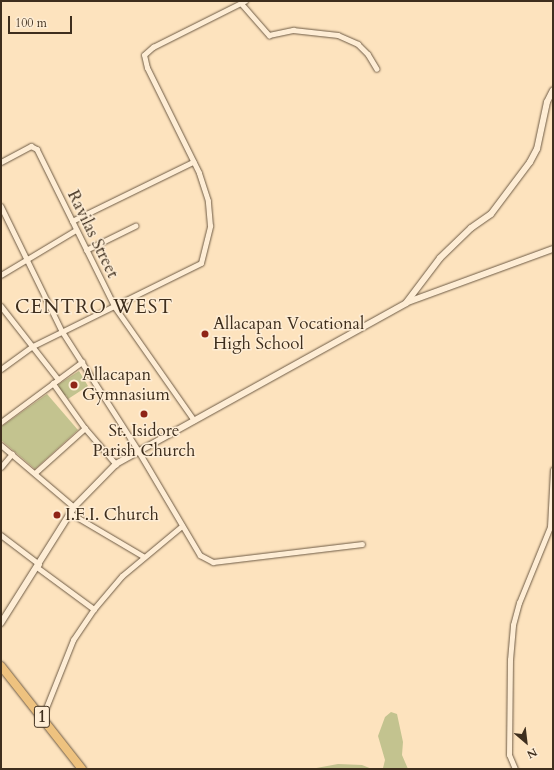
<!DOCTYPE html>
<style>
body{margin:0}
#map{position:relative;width:554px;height:770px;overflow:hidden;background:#fde3be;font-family:Cardo,serif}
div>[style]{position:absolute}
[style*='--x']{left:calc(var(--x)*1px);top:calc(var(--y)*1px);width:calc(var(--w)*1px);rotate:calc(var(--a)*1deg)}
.green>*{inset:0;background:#c3c38f}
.roads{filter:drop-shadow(0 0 1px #6e5b45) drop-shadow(0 0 1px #6e5b45)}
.street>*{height:4.5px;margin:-2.25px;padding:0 2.25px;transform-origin:2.25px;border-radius:2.25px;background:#feedd5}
.secondary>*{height:6px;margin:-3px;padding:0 3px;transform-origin:3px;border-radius:3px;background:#feedd5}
.highway>*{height:8px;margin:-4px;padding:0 4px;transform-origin:4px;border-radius:4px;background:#eec27f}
.dots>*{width:11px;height:11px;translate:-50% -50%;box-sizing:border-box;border:2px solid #feedd5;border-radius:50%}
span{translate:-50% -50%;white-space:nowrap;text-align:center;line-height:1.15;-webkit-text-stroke:3px #feedd5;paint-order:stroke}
.shield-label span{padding:1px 3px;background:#feedd5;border:1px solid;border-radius:3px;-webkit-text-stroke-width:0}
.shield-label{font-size:16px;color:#3e2e1d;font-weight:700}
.street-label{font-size:17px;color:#3e2e1d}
.poi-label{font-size:17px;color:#3e2e1d}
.left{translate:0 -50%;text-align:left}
.quarter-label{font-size:19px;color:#3e2e1d;letter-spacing:1px}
.frame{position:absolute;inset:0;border:2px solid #3e2e1d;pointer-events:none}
.north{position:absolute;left:506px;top:722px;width:40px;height:40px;-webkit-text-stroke:3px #feedd5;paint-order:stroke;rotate:152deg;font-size:11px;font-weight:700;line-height:16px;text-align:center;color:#3e2e1d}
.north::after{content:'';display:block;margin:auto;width:14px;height:18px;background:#3e2e1d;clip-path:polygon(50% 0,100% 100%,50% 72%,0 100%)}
.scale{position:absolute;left:8px;top:16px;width:64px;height:18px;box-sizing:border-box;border:2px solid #3e2e1d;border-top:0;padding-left:5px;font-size:12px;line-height:14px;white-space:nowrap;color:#3e2e1d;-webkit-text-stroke:3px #feedd5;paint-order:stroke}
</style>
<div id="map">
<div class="green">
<i style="clip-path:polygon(79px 371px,88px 386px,68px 399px,66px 395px,64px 397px,58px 388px,59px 384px)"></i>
<i style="clip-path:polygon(47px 394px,78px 430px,35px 469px,1px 440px,1px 427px)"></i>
<i style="clip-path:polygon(391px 712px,397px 714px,403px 742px,402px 755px,408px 769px,378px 769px,383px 768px,385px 760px,378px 736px,385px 717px)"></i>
<i style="clip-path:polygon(338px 764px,362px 765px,372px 769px,311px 769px)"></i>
</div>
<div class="roads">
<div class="street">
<i style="--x:241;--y:3;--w:43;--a:48.8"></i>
<i style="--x:269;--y:35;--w:25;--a:-12"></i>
<i style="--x:293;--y:30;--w:45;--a:6.3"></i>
<i style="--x:338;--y:35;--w:22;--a:24"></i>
<i style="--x:358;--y:44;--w:14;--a:45"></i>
<i style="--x:368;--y:54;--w:17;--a:59"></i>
<i style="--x:1;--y:162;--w:34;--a:-28"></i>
<i style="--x:31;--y:146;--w:7;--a:27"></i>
<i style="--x:37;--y:149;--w:176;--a:63.7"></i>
<i style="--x:115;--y:307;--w:138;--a:55"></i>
<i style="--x:1;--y:206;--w:139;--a:64"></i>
<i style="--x:62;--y:331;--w:141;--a:57.4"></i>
<i style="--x:138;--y:450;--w:122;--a:59.4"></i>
<i style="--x:200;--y:555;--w:15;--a:28"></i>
<i style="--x:213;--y:562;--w:150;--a:-6.9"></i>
<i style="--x:72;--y:221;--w:135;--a:-26"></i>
<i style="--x:86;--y:250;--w:55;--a:-26.1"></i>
<i style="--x:1;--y:275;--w:87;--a:-31"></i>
<i style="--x:1;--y:306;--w:93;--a:52"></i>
<i style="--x:1;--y:369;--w:39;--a:-36"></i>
<i style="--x:33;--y:346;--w:187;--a:-26.3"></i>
<i style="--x:201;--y:263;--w:38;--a:-76"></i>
<i style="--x:210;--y:226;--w:25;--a:-95"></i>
<i style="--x:208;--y:201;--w:29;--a:-108"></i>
<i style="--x:199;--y:173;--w:117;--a:-116.3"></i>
<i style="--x:147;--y:68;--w:13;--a:-103"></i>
<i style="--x:144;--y:55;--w:12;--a:-42"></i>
<i style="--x:153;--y:47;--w:103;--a:-26.6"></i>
<i style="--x:53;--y:383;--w:55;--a:54.6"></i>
<i style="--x:85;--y:428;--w:48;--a:49.3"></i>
<i style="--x:1;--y:422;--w:101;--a:-36.5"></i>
<i style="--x:1;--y:445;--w:96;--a:40.3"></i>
<i style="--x:1;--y:467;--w:17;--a:-50"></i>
<i style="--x:35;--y:473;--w:67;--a:-42"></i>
<i style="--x:70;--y:513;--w:85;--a:30.5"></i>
<i style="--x:1;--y:535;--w:48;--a:37.3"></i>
<i style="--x:37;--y:567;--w:71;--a:36.4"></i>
<i style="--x:42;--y:718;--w:84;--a:-68.3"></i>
<i style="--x:73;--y:640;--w:37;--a:-56"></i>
<i style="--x:94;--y:609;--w:43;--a:-49.7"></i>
<i style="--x:122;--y:576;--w:78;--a:-39.8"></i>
<i style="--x:515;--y:769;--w:15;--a:-113"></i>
<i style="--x:509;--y:755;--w:95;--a:-89.4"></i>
<i style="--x:510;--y:660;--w:35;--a:-85"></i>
<i style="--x:513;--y:625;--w:23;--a:-75"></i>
<i style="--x:519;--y:603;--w:82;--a:-67.8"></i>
<i style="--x:550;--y:527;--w:57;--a:-87"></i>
</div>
<div class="secondary">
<i style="--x:408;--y:302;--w:154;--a:-20.1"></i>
<i style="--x:1;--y:623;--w:137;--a:-57.8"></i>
<i style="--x:74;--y:507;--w:60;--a:-45.7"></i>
<i style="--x:116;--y:464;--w:332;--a:-29"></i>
<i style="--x:406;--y:303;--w:56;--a:-52.9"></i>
<i style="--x:440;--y:258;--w:43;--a:-44.1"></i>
<i style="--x:471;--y:228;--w:24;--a:-35"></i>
<i style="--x:491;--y:214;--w:65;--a:-53.1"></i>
<i style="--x:530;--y:162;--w:15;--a:-62"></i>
<i style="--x:537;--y:149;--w:48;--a:-78"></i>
<i style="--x:547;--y:102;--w:13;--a:-63"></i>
</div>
<div class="highway">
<i style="--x:1;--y:666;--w:131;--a:51.8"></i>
</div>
</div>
<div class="dots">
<i style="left:205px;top:334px;background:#8f2418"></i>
<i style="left:74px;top:385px;background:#8f2418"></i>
<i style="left:144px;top:414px;background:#8f2418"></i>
<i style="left:57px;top:515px;background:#8f2418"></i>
</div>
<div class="shield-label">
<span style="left:42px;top:717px">1</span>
</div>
<div class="street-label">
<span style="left:93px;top:234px;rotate:64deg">Ravilas Street</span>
</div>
<div class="poi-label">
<span class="left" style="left:213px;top:334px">Allacapan Vocational<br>High School</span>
<span class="left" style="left:82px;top:385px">Allacapan<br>Gymnasium</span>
<span style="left:144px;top:441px">St. Isidore<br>Parish Church</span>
<span class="left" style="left:65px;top:515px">I.F.I. Church</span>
</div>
<div class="quarter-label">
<span style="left:94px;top:308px">CENTRO WEST</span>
</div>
<div class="frame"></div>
<div class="north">N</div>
<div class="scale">100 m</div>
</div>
